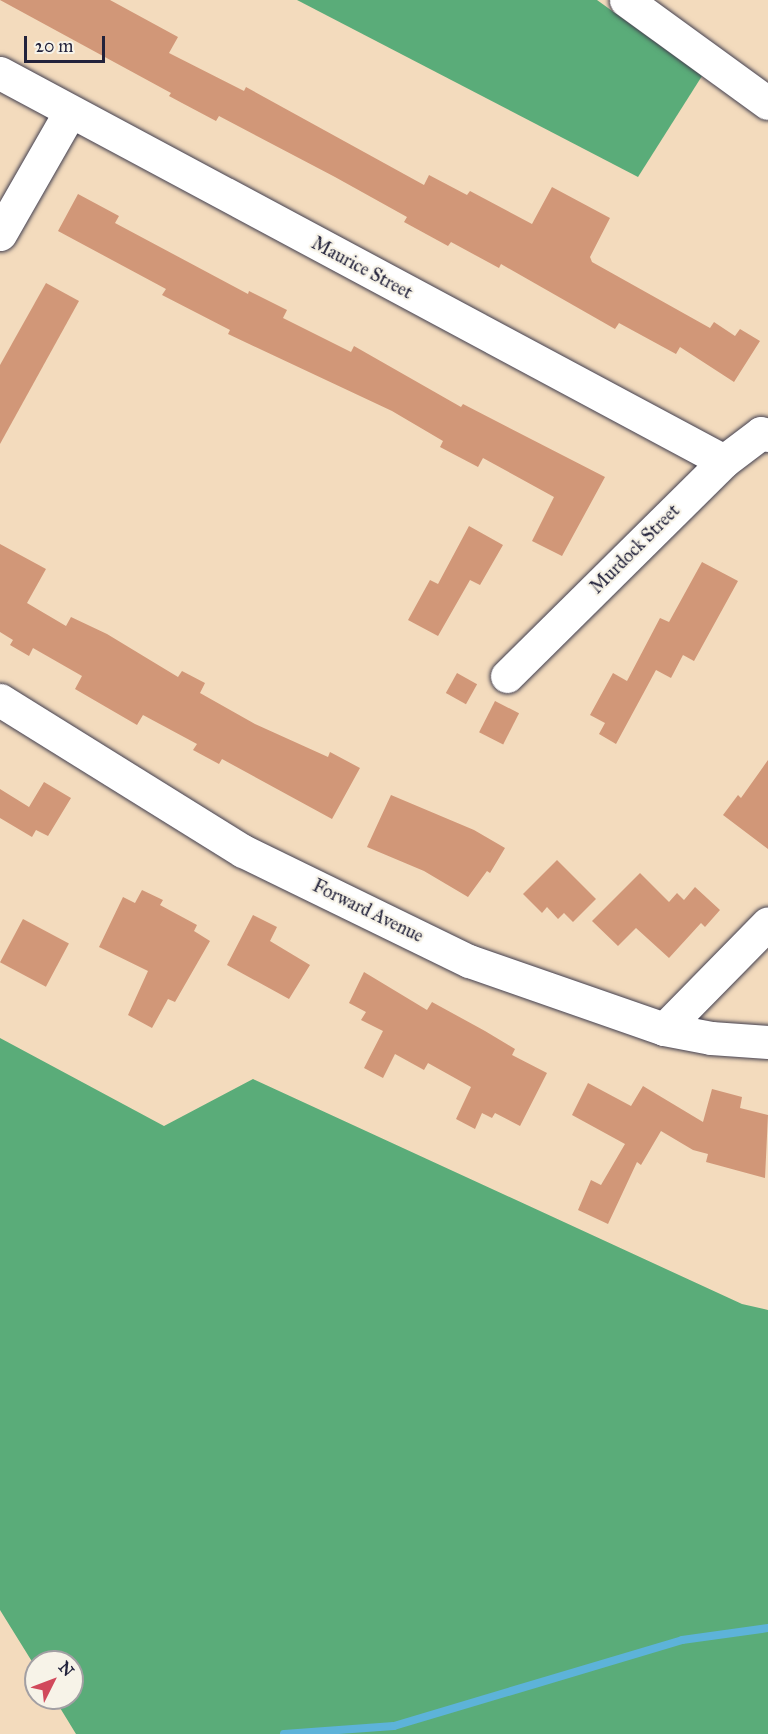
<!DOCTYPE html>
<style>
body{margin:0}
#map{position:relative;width:768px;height:1734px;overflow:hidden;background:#f3dbbd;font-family:"IM FELL Great Primer",serif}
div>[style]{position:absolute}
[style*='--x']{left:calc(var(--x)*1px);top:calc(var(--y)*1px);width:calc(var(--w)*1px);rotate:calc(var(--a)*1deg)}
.forest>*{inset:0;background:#5aac79}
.stream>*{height:8px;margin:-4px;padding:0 4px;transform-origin:4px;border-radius:4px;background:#5db3d9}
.building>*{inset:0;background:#d19778;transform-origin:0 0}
.roads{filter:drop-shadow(0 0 2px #413e4e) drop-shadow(0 0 2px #413e4e)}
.minor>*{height:33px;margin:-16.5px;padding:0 16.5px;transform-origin:16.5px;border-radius:16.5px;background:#fff}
.major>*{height:33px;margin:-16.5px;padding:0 16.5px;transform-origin:16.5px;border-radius:16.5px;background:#fff}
span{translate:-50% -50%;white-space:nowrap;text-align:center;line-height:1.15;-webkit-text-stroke:4.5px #f7f3e8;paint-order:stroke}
.street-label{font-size:18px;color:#22223b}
.north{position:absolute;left:24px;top:1650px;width:60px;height:60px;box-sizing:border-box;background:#f7f3e8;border:2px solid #a29fa3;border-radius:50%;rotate:48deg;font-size:16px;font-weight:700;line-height:24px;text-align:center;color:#22223b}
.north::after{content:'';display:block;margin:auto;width:21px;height:27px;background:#d1495b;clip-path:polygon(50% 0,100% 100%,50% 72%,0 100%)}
.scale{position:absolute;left:24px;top:36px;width:81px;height:27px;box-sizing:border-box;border:3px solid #22223b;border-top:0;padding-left:8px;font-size:18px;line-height:21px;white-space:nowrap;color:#22223b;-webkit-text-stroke:4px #f7f3e8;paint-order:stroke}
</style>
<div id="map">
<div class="forest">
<i style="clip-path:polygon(297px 0,597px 0,702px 76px,638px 177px)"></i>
<i style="clip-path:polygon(0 1038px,164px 1126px,253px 1079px,742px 1304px,768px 1310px,768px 1734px,76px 1734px,54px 1698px,72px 1698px,72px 1662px,36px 1662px,36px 1668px,0 1610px)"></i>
</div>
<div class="stream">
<i style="--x:284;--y:1734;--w:110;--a:-4.2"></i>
<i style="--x:394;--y:1726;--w:301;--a:-16.6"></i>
<i style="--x:682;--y:1640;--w:87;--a:-7.9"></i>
</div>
<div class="building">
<i style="clip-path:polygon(0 0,110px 0,178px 37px,169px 53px,244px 91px,246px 87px,424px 185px,429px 175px,467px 195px,470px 191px,532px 224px,552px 187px,610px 218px,590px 257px,592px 262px,710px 328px,714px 322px,735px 336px,740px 329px,760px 341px,734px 382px,680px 347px,676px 354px,619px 323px,615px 329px,501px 264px,499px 268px,451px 242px,448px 246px,404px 222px,407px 217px,335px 177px,219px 116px,216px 121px,182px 103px,169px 96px,171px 93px)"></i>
<i style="clip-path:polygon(78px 194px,119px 216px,115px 223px,248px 294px,249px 291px,287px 310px,283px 318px,351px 352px,354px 346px,461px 407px,463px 404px,605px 477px,562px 556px,532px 541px,554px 497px,483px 458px,478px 467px,440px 447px,443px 441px,392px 411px,228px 334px,230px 330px,162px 295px,166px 289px,58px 231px)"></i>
<i style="clip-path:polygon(46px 283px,79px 301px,0 444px,0 365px)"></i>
<i style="clip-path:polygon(469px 526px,503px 545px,480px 585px,470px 580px,438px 636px,408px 620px,430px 580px,438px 584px)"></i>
<i style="clip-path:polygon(0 544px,46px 569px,27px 603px,66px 626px,71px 617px,107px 634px,178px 677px,182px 671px,205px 683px,200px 693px,255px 724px,328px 757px,330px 752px,360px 768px,332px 819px,222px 759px,219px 764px,193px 750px,197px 744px,143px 715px,137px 725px,75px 689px,82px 676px,33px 648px,29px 656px,10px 645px,13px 640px,0 632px)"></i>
<i style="clip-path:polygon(702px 562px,738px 581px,694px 661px,683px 655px,671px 678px,656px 670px,616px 744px,599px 734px,605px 723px,590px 715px,613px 673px,627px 681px,660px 618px,669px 622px)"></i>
<i style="left:457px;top:673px;width:23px;height:23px;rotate:29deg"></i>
<i style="left:495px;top:701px;width:27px;height:35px;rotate:27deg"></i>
<i style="clip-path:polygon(768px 760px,768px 849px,723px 815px,738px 795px,741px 798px)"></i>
<i style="clip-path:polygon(44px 782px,71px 798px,48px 836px,36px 830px,32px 837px,0 818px,0 789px,29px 807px)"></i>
<i style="clip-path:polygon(391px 795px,474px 830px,505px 848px,490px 873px,487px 871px,468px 897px,424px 871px,367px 847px)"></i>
<i style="clip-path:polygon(557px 860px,596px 899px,573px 922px,564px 913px,558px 919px,547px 907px,542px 913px,523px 894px)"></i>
<i style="clip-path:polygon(640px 873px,669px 902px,677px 893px,684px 900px,695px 887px,720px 910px,705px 927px,701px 923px,669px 958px,636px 928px,618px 946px,592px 921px)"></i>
<i style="clip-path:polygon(142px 890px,163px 900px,160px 905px,197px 925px,194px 931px,210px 941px,175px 1002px,168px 999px,152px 1028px,128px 1015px,148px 971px,99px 947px,123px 897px,135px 903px)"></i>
<i style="clip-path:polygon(253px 915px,277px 927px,270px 941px,310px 965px,289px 999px,227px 965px)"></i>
<i style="left:23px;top:919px;width:52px;height:49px;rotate:28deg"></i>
<i style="clip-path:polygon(364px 972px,427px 1010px,432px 1002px,485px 1031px,515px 1049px,512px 1055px,547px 1073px,520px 1126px,495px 1113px,492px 1118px,482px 1113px,475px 1129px,456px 1119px,471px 1087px,428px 1063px,424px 1070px,395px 1054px,383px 1078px,364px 1068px,383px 1031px,361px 1020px,366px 1012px,349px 1003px)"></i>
<i style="clip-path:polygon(588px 1083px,631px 1106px,643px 1086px,703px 1122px,712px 1089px,742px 1097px,740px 1108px,768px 1115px,765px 1178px,706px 1162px,708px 1154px,693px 1150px,661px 1131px,641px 1165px,637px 1162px,608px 1224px,578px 1210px,591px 1180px,601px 1185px,625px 1144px,572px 1115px)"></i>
</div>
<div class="roads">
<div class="minor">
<i style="--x:0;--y:73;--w:821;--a:28.19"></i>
<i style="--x:0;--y:234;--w:141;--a:-60.2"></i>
<i style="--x:507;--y:676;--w:305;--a:-44.7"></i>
<i style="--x:724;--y:461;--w:46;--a:-37.1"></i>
<i style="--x:761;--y:433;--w:7;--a:16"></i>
<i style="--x:0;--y:700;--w:286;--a:31.9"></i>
<i style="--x:243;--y:851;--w:251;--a:26"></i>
<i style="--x:469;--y:961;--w:207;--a:19.2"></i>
<i style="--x:664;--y:1029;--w:48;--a:10.8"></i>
<i style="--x:711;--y:1038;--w:57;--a:4"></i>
<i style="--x:664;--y:1029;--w:148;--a:-45.5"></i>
</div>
<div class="major">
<i style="--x:626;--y:0;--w:175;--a:36"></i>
</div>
</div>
<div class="street-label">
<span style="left:362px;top:268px;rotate:28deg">Maurice Street</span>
<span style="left:635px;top:549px;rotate:-45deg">Murdock Street</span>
<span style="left:368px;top:911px;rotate:26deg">Forward Avenue</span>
</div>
<div class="north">N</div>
<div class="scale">20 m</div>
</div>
